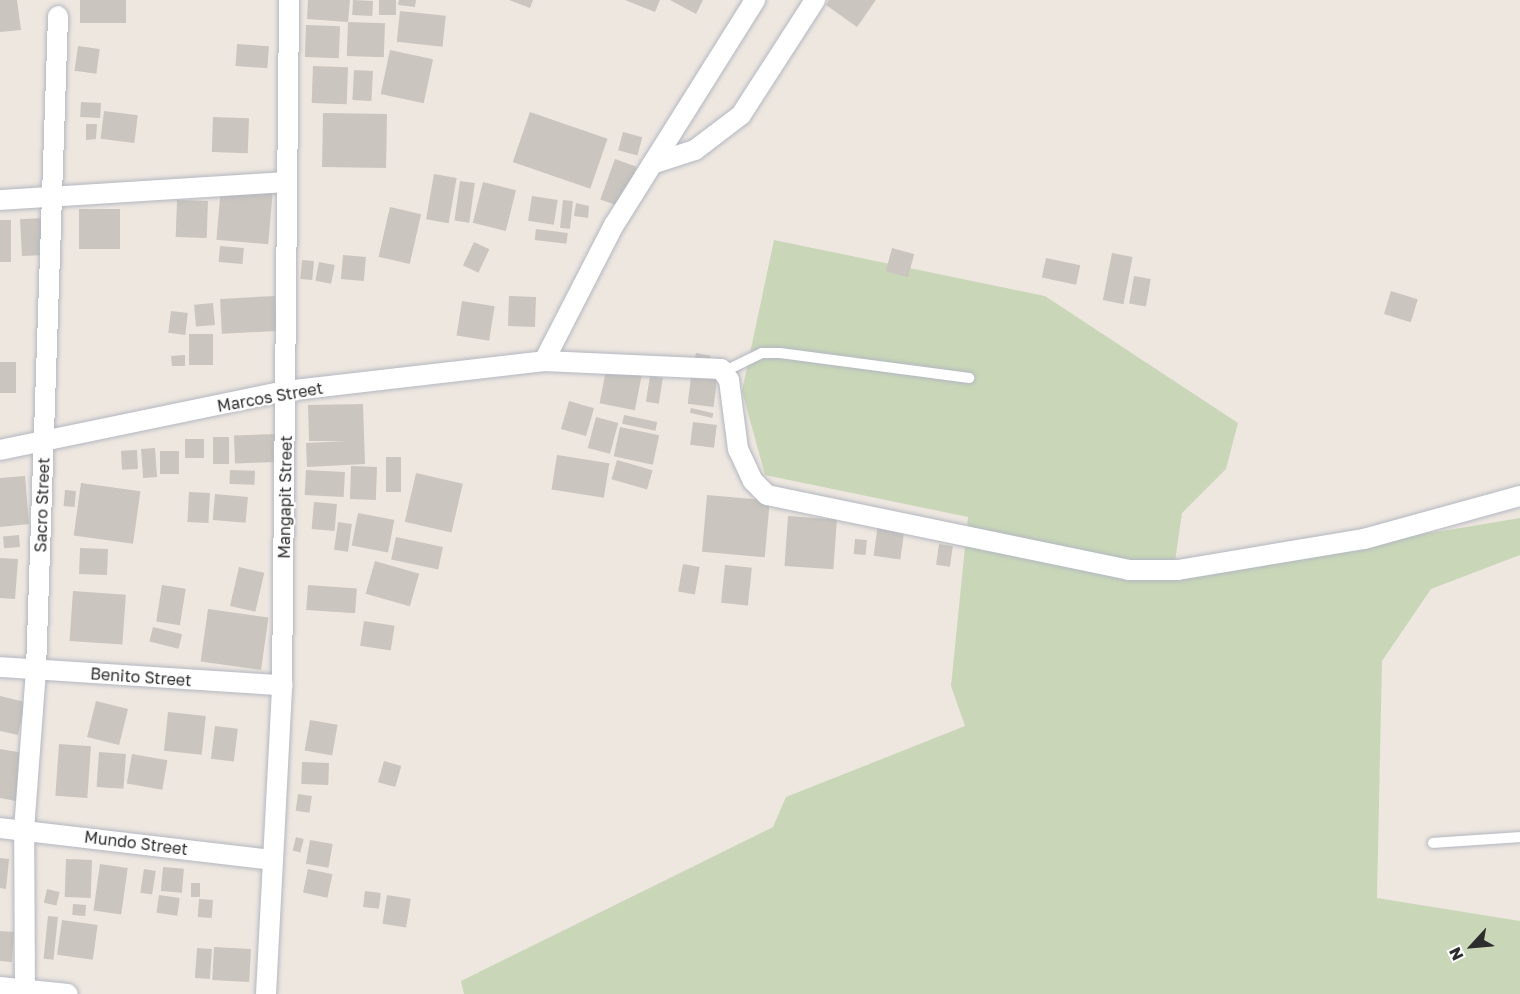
<!DOCTYPE html>
<style>
body{margin:0}
#map{position:relative;width:1520px;height:994px;overflow:hidden;background:#eee7e0;font-family:"Golos Text",sans-serif}
div>[style]{position:absolute}
[style*='--x']{left:calc(var(--x)*1px);top:calc(var(--y)*1px);width:calc(var(--w)*1px);rotate:calc(var(--a)*1deg)}
.cemetery>*{inset:0;background:#c9d7b8}
.building>*{inset:0;background:#cac5be;transform-origin:0 0}
.roads{filter:drop-shadow(0 0 2px #b3b7c0) drop-shadow(0 0 2px #b3b7c0)}
.lane>*{height:10px;margin:-5px;padding:0 5px;transform-origin:5px;border-radius:5px;background:#fff}
.street>*{height:20px;margin:-10px;padding:0 10px;transform-origin:10px;border-radius:10px;background:#fff}
span{translate:-50% -50%;white-space:nowrap;text-align:center;line-height:1.15;-webkit-text-stroke:4.5px #fff;paint-order:stroke}
.street-label{font-size:16px;color:#2d2d2d}
.north{position:absolute;left:1442px;top:916px;width:60px;height:60px;-webkit-text-stroke:4px #fff;paint-order:stroke;rotate:244deg;font-size:16px;font-weight:700;line-height:24px;text-align:center;color:#2d2d2d}
.north::after{content:'';display:block;margin:auto;width:21px;height:27px;background:#2d2d2d;clip-path:polygon(50% 0,100% 100%,50% 72%,0 100%)}
</style>
<div id="map">
<div class="cemetery">
<i style="clip-path:polygon(774px 240px,1045px 296px,1238px 423px,1226px 469px,1182px 513px,1173px 576px,1520px 518px,1520px 555px,1431px 589px,1382px 661px,1377px 898px,1520px 921px,1520px 994px,464px 994px,461px 981px,773px 827px,786px 797px,965px 726px,951px 686px,968px 517px,765px 475px,742px 391px)"></i>
</div>
<div class="building">
<i style="clip-path:polygon(0 0,17px 0,21px 30px,0 32px)"></i>
<i style="left:80px;top:0;width:46px;height:23px"></i>
<i style="clip-path:polygon(308px 0,350px 0,348px 22px,307px 19px)"></i>
<i style="left:353px;top:0;width:20px;height:15px;rotate:3deg"></i>
<i style="left:379px;top:0;width:17px;height:15px"></i>
<i style="clip-path:polygon(399px 0,416px 0,415px 7px,398px 5px)"></i>
<i style="clip-path:polygon(509px 0,533px 0,530px 8px)"></i>
<i style="clip-path:polygon(625px 0,660px 0,655px 12px)"></i>
<i style="clip-path:polygon(670px 0,703px 0,696px 14px)"></i>
<i style="clip-path:polygon(829px 0,876px 0,857px 27px,826px 5px)"></i>
<i style="left:400px;top:11px;width:46px;height:31px;rotate:6deg"></i>
<i style="left:348px;top:22px;width:37px;height:34px;rotate:2deg"></i>
<i style="left:306px;top:25px;width:34px;height:32px;rotate:2deg"></i>
<i style="left:237px;top:44px;width:32px;height:22px;rotate:4deg"></i>
<i style="left:78px;top:46px;width:22px;height:25px;rotate:8deg"></i>
<i style="left:390px;top:50px;width:44px;height:45px;rotate:12deg"></i>
<i style="left:313px;top:66px;width:35px;height:37px;rotate:2deg"></i>
<i style="left:354px;top:70px;width:19px;height:30px;rotate:3deg"></i>
<i style="left:81px;top:102px;width:20px;height:15px;rotate:3deg"></i>
<i style="left:104px;top:111px;width:34px;height:28px;rotate:7deg"></i>
<i style="left:530px;top:112px;width:82px;height:53px;rotate:19deg"></i>
<i style="left:323px;top:113px;width:64px;height:54px;rotate:1deg"></i>
<i style="left:213px;top:117px;width:36px;height:35px;rotate:2deg"></i>
<i style="clip-path:polygon(86px 124px,97px 124px,96px 139px,86px 140px)"></i>
<i style="left:623px;top:132px;width:20px;height:19px;rotate:15deg"></i>
<i style="left:615px;top:159px;width:23px;height:43px;rotate:20deg"></i>
<i style="left:434px;top:174px;width:23px;height:46px;rotate:10deg"></i>
<i style="left:460px;top:181px;width:15px;height:40px;rotate:8deg"></i>
<i style="left:483px;top:182px;width:34px;height:42px;rotate:14deg"></i>
<i style="left:221px;top:187px;width:52px;height:53px;rotate:5deg"></i>
<i style="left:532px;top:196px;width:26px;height:25px;rotate:9deg"></i>
<i style="left:177px;top:200px;width:31px;height:37px;rotate:2deg"></i>
<i style="left:563px;top:200px;width:10px;height:28px;rotate:6deg"></i>
<i style="clip-path:polygon(576px 203px,589px 206px,588px 218px,574px 216px)"></i>
<i style="left:390px;top:207px;width:32px;height:51px;rotate:13deg"></i>
<i style="left:79px;top:209px;width:41px;height:40px"></i>
<i style="left:42px;top:218px;width:37px;height:22px;rotate:87deg"></i>
<i style="left:0;top:220px;width:11px;height:42px"></i>
<i style="left:536px;top:229px;width:32px;height:11px;rotate:7deg"></i>
<i style="left:474px;top:242px;width:17px;height:26px;rotate:25deg"></i>
<i style="left:220px;top:246px;width:24px;height:16px;rotate:5deg"></i>
<i style="left:892px;top:248px;width:23px;height:24px;rotate:15deg"></i>
<i style="left:1112px;top:253px;width:21px;height:48px;rotate:11deg"></i>
<i style="left:343px;top:255px;width:23px;height:24px;rotate:5deg"></i>
<i style="left:1046px;top:258px;width:35px;height:20px;rotate:12deg"></i>
<i style="left:302px;top:260px;width:12px;height:19px;rotate:5deg"></i>
<i style="left:319px;top:262px;width:16px;height:19px;rotate:11deg"></i>
<i style="left:1134px;top:276px;width:17px;height:28px;rotate:10deg"></i>
<i style="left:1391px;top:291px;width:28px;height:24px;rotate:17deg"></i>
<i style="left:275px;top:296px;width:35px;height:55px;rotate:87deg"></i>
<i style="left:509px;top:296px;width:27px;height:30px;rotate:2deg"></i>
<i style="left:462px;top:301px;width:33px;height:35px;rotate:9deg"></i>
<i style="left:213px;top:303px;width:22px;height:19px;rotate:85deg"></i>
<i style="left:171px;top:311px;width:17px;height:22px;rotate:7deg"></i>
<i style="left:189px;top:334px;width:24px;height:31px"></i>
<i style="left:696px;top:353px;width:15px;height:11px;rotate:11deg"></i>
<i style="clip-path:polygon(185px 355px,185px 366px,172px 366px,171px 356px)"></i>
<i style="left:0;top:362px;width:16px;height:31px"></i>
<i style="left:607px;top:365px;width:36px;height:39px;rotate:11deg"></i>
<i style="left:692px;top:369px;width:26px;height:35px;rotate:7deg"></i>
<i style="left:650px;top:376px;width:13px;height:26px;rotate:9deg"></i>
<i style="left:569px;top:401px;width:26px;height:29px;rotate:16deg"></i>
<i style="clip-path:polygon(363px 404px,365px 464px,307px 467px,306px 443px,346px 441px,309px 441px,308px 405px)"></i>
<i style="left:691px;top:408px;width:23px;height:5px;rotate:13deg"></i>
<i style="left:624px;top:415px;width:34px;height:9px;rotate:12deg"></i>
<i style="left:596px;top:417px;width:23px;height:32px;rotate:15deg"></i>
<i style="left:693px;top:422px;width:24px;height:23px;rotate:7deg"></i>
<i style="left:620px;top:427px;width:40px;height:30px;rotate:12deg"></i>
<i style="left:277px;top:434px;width:28px;height:43px;rotate:88deg"></i>
<i style="left:213px;top:437px;width:16px;height:27px"></i>
<i style="left:185px;top:439px;width:19px;height:19px"></i>
<i style="left:155px;top:448px;width:29px;height:14px;rotate:86deg"></i>
<i style="left:137px;top:450px;width:19px;height:16px;rotate:87deg"></i>
<i style="left:160px;top:451px;width:19px;height:23px"></i>
<i style="left:557px;top:455px;width:53px;height:35px;rotate:9deg"></i>
<i style="left:386px;top:457px;width:15px;height:35px"></i>
<i style="left:617px;top:460px;width:37px;height:20px;rotate:16deg"></i>
<i style="left:351px;top:466px;width:26px;height:33px;rotate:2deg"></i>
<i style="left:230px;top:470px;width:25px;height:14px;rotate:2deg"></i>
<i style="left:306px;top:470px;width:39px;height:25px;rotate:3deg"></i>
<i style="left:416px;top:473px;width:48px;height:50px;rotate:13deg"></i>
<i style="clip-path:polygon(25px 476px,29px 524px,0 527px,0 478px)"></i>
<i style="left:81px;top:483px;width:60px;height:53px;rotate:8deg"></i>
<i style="left:65px;top:490px;width:11px;height:16px;rotate:5deg"></i>
<i style="left:189px;top:492px;width:21px;height:30px;rotate:3deg"></i>
<i style="left:215px;top:494px;width:33px;height:26px;rotate:5deg"></i>
<i style="left:707px;top:495px;width:63px;height:57px;rotate:5deg"></i>
<i style="left:314px;top:502px;width:23px;height:27px;rotate:5deg"></i>
<i style="left:358px;top:513px;width:37px;height:33px;rotate:11deg"></i>
<i style="left:788px;top:516px;width:49px;height:50px;rotate:4deg"></i>
<i style="left:338px;top:522px;width:14px;height:28px;rotate:8deg"></i>
<i style="left:878px;top:524px;width:27px;height:32px;rotate:8deg"></i>
<i style="left:19px;top:535px;width:12px;height:16px;rotate:85deg"></i>
<i style="left:396px;top:537px;width:48px;height:23px;rotate:12deg"></i>
<i style="left:855px;top:539px;width:12px;height:15px;rotate:5deg"></i>
<i style="left:939px;top:544px;width:14px;height:21px;rotate:8deg"></i>
<i style="left:80px;top:548px;width:28px;height:26px;rotate:2deg"></i>
<i style="clip-path:polygon(0 558px,18px 559px,15px 599px,0 598px)"></i>
<i style="left:375px;top:561px;width:46px;height:34px;rotate:16deg"></i>
<i style="left:683px;top:564px;width:17px;height:28px;rotate:10deg"></i>
<i style="left:725px;top:565px;width:27px;height:38px;rotate:6deg"></i>
<i style="left:239px;top:567px;width:26px;height:40px;rotate:13deg"></i>
<i style="left:162px;top:585px;width:24px;height:37px;rotate:9deg"></i>
<i style="left:308px;top:585px;width:49px;height:25px;rotate:4deg"></i>
<i style="left:73px;top:591px;width:53px;height:50px;rotate:4deg"></i>
<i style="left:208px;top:609px;width:61px;height:53px;rotate:8deg"></i>
<i style="left:364px;top:621px;width:31px;height:25px;rotate:9deg"></i>
<i style="left:153px;top:627px;width:30px;height:15px;rotate:14deg"></i>
<i style="clip-path:polygon(0 696px,25px 702px,18px 735px,0 731px)"></i>
<i style="left:96px;top:701px;width:33px;height:37px;rotate:14deg"></i>
<i style="left:168px;top:712px;width:38px;height:39px;rotate:6deg"></i>
<i style="left:310px;top:720px;width:28px;height:31px;rotate:10deg"></i>
<i style="left:215px;top:726px;width:23px;height:33px;rotate:7deg"></i>
<i style="left:59px;top:744px;width:32px;height:52px;rotate:4deg"></i>
<i style="clip-path:polygon(0 749px,24px 753px,16px 801px,0 798px)"></i>
<i style="left:99px;top:752px;width:27px;height:35px;rotate:4deg"></i>
<i style="left:132px;top:754px;width:36px;height:30px;rotate:10deg"></i>
<i style="left:384px;top:761px;width:18px;height:22px;rotate:16deg"></i>
<i style="left:302px;top:762px;width:27px;height:22px;rotate:2deg"></i>
<i style="left:298px;top:794px;width:14px;height:17px;rotate:8deg"></i>
<i style="left:296px;top:837px;width:8px;height:14px;rotate:14deg"></i>
<i style="left:310px;top:840px;width:23px;height:24px;rotate:10deg"></i>
<i style="clip-path:polygon(0 858px,9px 859px,6px 889px,0 888px)"></i>
<i style="left:66px;top:859px;width:26px;height:38px;rotate:2deg"></i>
<i style="left:100px;top:864px;width:28px;height:47px;rotate:8deg"></i>
<i style="left:163px;top:867px;width:21px;height:24px;rotate:5deg"></i>
<i style="left:144px;top:869px;width:12px;height:24px;rotate:9deg"></i>
<i style="left:308px;top:869px;width:25px;height:24px;rotate:12deg"></i>
<i style="left:191px;top:883px;width:9px;height:14px"></i>
<i style="left:47px;top:889px;width:13px;height:14px;rotate:13deg"></i>
<i style="left:365px;top:891px;width:16px;height:16px;rotate:7deg"></i>
<i style="left:159px;top:895px;width:21px;height:18px;rotate:8deg"></i>
<i style="left:387px;top:895px;width:24px;height:29px;rotate:9deg"></i>
<i style="left:199px;top:899px;width:14px;height:18px;rotate:4deg"></i>
<i style="left:73px;top:904px;width:13px;height:11px;rotate:4deg"></i>
<i style="left:48px;top:916px;width:10px;height:43px;rotate:6deg"></i>
<i style="left:62px;top:920px;width:36px;height:35px;rotate:8deg"></i>
<i style="clip-path:polygon(0 931px,14px 932px,12px 962px,0 961px)"></i>
<i style="left:214px;top:947px;width:37px;height:33px;rotate:3deg"></i>
<i style="left:197px;top:948px;width:15px;height:30px;rotate:4deg"></i>
</div>
<div class="roads">
<div class="lane">
<i style="--x:725;--y:371;--w:41;--a:-25.9"></i>
<i style="--x:762;--y:353;--w:18;--a:0"></i>
<i style="--x:780;--y:353;--w:191;--a:7.5"></i>
<i style="--x:1433;--y:843;--w:87;--a:-3.9"></i>
</div>
<div class="street">
<i style="--x:652;--y:164;--w:45;--a:-18"></i>
<i style="--x:695;--y:150;--w:58;--a:-37.3"></i>
<i style="--x:741;--y:115;--w:137;--a:-57.2"></i>
<i style="--x:0;--y:200;--w:285;--a:-3.6"></i>
<i style="--x:544;--y:361;--w:153;--a:-62.8"></i>
<i style="--x:614;--y:225;--w:266;--a:-57.9"></i>
<i style="--x:0;--y:450;--w:292;--a:-11.7"></i>
<i style="--x:286;--y:391;--w:260;--a:-6.6"></i>
<i style="--x:544;--y:361;--w:177;--a:2.6"></i>
<i style="--x:721;--y:369;--w:14;--a:54"></i>
<i style="--x:729;--y:380;--w:70;--a:82.6"></i>
<i style="--x:738;--y:449;--w:35;--a:65"></i>
<i style="--x:753;--y:481;--w:20;--a:45"></i>
<i style="--x:767;--y:495;--w:369;--a:11.7"></i>
<i style="--x:1128;--y:570;--w:50;--a:0"></i>
<i style="--x:1178;--y:570;--w:189;--a:-9.5"></i>
<i style="--x:1364;--y:539;--w:162;--a:-15.4"></i>
<i style="--x:0;--y:667;--w:283;--a:3.7"></i>
<i style="--x:0;--y:828;--w:274;--a:6.7"></i>
<i style="--x:0;--y:987;--w:68;--a:5.9"></i>
<i style="--x:25;--y:994;--w:164;--a:-90.3"></i>
<i style="--x:24;--y:830;--w:160;--a:-85.7"></i>
<i style="--x:36;--y:670;--w:654;--a:-88.07"></i>
<i style="--x:266;--y:994;--w:309;--a:-87"></i>
<i style="--x:282;--y:685;--w:685;--a:-89.41"></i>
</div>
</div>
<div class="street-label">
<span style="left:270px;top:397px;rotate:-10deg">Marcos Street</span>
<span style="left:285px;top:497px;rotate:-89deg">Mangapit Street</span>
<span style="left:42px;top:505px;rotate:-88deg">Sacro Street</span>
<span style="left:141px;top:677px;rotate:4deg">Benito Street</span>
<span style="left:136px;top:843px;rotate:7deg">Mundo Street</span>
</div>
<div class="north">N</div>
</div>
